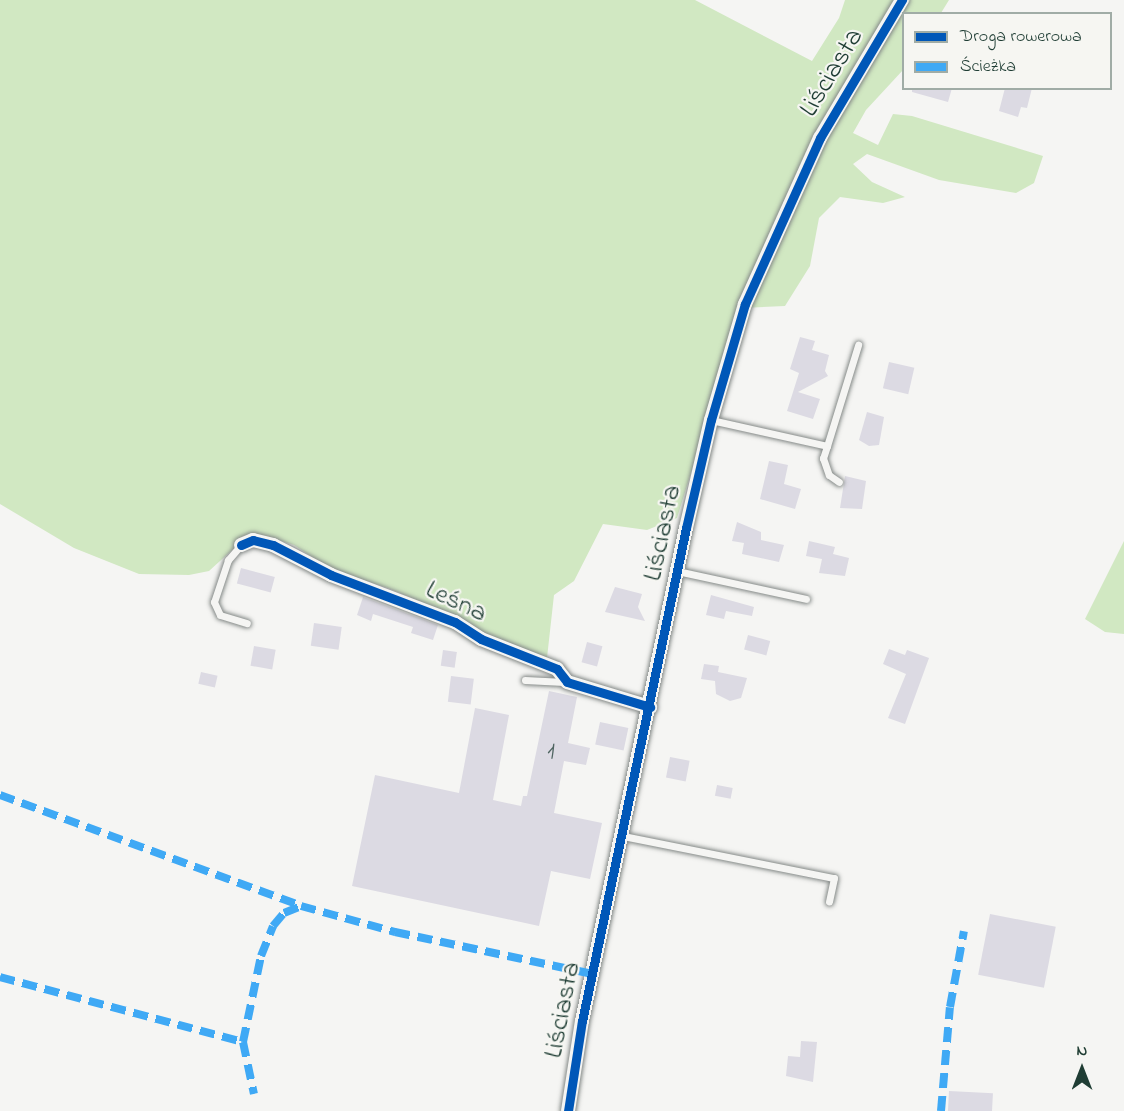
<!DOCTYPE html>
<meta charset="utf-8">
<style>
body{margin:0}
#map{position:relative;width:1124px;height:1111px;overflow:hidden;background:#f5f5f3;font-family:"Indie Flower",sans-serif}
div>[style]{position:absolute}
[style*='--x']{left:calc(var(--x)*1px);top:calc(var(--y)*1px);width:calc(var(--w)*1px);rotate:calc(var(--a)*1deg)}
.green>*{inset:0;background:#d1e8c2}
.building>*{inset:0;background:#dcdae3;transform-origin:0 0}
.roads{filter:drop-shadow(0 0 2px #858a88) drop-shadow(0 0 2px #858a88)}
.lane>*{height:7px;margin:-3.5px;padding:0 3.5px;transform-origin:3.5px;border-radius:3.5px;background:#f5f5f3}
.street>*{height:14px;margin:-7px;padding:0 7px;transform-origin:7px;border-radius:7px;background:#f5f5f3}
.quiet>*{height:8px;margin-top:-4px;transform-origin:0;background:repeating-linear-gradient(90deg,#3fa9f5 0 15px,transparent 0 23px)}
.cycleway>*{height:9px;margin:-4.5px;padding:0 4.5px;transform-origin:4.5px;border-radius:4.5px;background:#0057b8}
span{translate:-50% -50%;white-space:nowrap;text-align:center;line-height:1.15;-webkit-text-stroke:4.5px #f6f6f2;paint-order:stroke}
.number-label{font-size:24px;color:#4e6460}
.number-label span{-webkit-text-stroke-width:0}
.street-label{font-size:27px;color:#1f3d34}
.legend{position:absolute;left:902px;top:12px;width:210px;height:78px;box-sizing:border-box;background:#f6f6f2;border:2px solid #a0aca6;margin:0;padding:8px 10px;list-style:none;font-size:18px;color:#1f3d34}
.legend li{display:flex;align-items:center;gap:12px;height:30px}
.legend b{width:30px;border:2px solid #a0aca6}
.north{position:absolute;left:1052px;top:1039px;width:60px;height:60px;-webkit-text-stroke:4px #f6f6f2;paint-order:stroke;rotate:0deg;font-size:16px;font-weight:700;line-height:24px;text-align:center;color:#1f3d34}
.north::after{content:'';display:block;margin:auto;width:21px;height:27px;background:#1f3d34;clip-path:polygon(50% 0,100% 100%,50% 72%,0 100%)}
</style>
<div id="map">
<div class="green">
<i style="clip-path:polygon(0 0,695px 0,812px 61px,839px 18px,845px 0,949px 0,941px 13px,904px 14px,903px 70px,866px 110px,853px 133px,878px 145px,893px 114px,912px 116px,1043px 156px,1034px 183px,1016px 193px,939px 180px,867px 154px,853px 164px,872px 182px,905px 197px,883px 203px,840px 197px,819px 218px,810px 266px,785px 306px,742px 308px,677px 518px,647px 530px,603px 524px,574px 581px,554px 595px,547px 658px,502px 644px,450px 614px,388px 588px,332px 570px,294px 545px,275px 539px,242px 541px,209px 571px,189px 575px,139px 574px,74px 548px,0 504px)"></i>
<i style="clip-path:polygon(1124px 541px,1124px 634px,1105px 632px,1085px 619px)"></i>
</div>
<div class="building">
<i style="clip-path:polygon(912px 88px,952px 88px,948px 102px,912px 92px)"></i>
<i style="clip-path:polygon(1005px 88px,1032px 88px,1027px 108px,1021px 107px,1018px 117px,999px 111px)"></i>
<i style="clip-path:polygon(800px 337px,815px 341px,812px 350px,829px 355px,825px 371px,828px 376px,798px 392px,820px 399px,813px 419px,787px 411px,799px 373px,790px 369px)"></i>
<i style="left:889px;top:362px;width:26px;height:27px;rotate:13deg"></i>
<i style="clip-path:polygon(867px 412px,884px 417px,879px 445px,869px 446px,859px 440px)"></i>
<i style="clip-path:polygon(769px 461px,788px 465px,784px 484px,801px 489px,795px 509px,760px 499px)"></i>
<i style="clip-path:polygon(845px 476px,866px 481px,862px 509px,840px 508px)"></i>
<i style="clip-path:polygon(737px 522px,761px 532px,761px 540px,784px 545px,779px 562px,742px 554px,744px 543px,732px 541px)"></i>
<i style="clip-path:polygon(809px 541px,835px 547px,833px 554px,849px 558px,845px 576px,819px 573px,822px 559px,806px 556px)"></i>
<i style="left:241px;top:568px;width:35px;height:16px;rotate:15deg"></i>
<i style="clip-path:polygon(615px 587px,642px 594px,638px 607px,645px 621px,605px 612px)"></i>
<i style="clip-path:polygon(711px 595px,754px 607px,752px 616px,726px 611px,724px 619px,706px 615px)"></i>
<i style="clip-path:polygon(363px 597px,438px 625px,433px 640px,411px 633px,413px 627px,373px 614px,371px 621px,357px 615px)"></i>
<i style="left:314px;top:623px;width:28px;height:23px;rotate:8deg"></i>
<i style="left:748px;top:635px;width:23px;height:15px;rotate:15deg"></i>
<i style="left:587px;top:642px;width:16px;height:21px;rotate:15deg"></i>
<i style="left:254px;top:646px;width:22px;height:20px;rotate:10deg"></i>
<i style="clip-path:polygon(889px 649px,905px 655px,907px 650px,929px 658px,905px 724px,888px 718px,906px 674px,883px 664px)"></i>
<i style="left:443px;top:650px;width:14px;height:16px;rotate:8deg"></i>
<i style="clip-path:polygon(704px 664px,719px 666px,718px 672px,747px 678px,741px 698px,730px 701px,716px 694px,715px 681px,701px 679px)"></i>
<i style="left:201px;top:672px;width:17px;height:12px;rotate:13deg"></i>
<i style="left:451px;top:676px;width:23px;height:26px;rotate:7deg"></i>
<i style="clip-path:polygon(549px 691px,577px 697px,568px 743px,590px 748px,586px 765px,564px 761px,554px 813px,602px 823px,590px 879px,551px 871px,539px 926px,352px 886px,375px 775px,459px 793px,475px 708px,509px 715px,493px 800px,521px 806px,523px 796px,527px 796px)"></i>
<i style="left:600px;top:722px;width:29px;height:23px;rotate:12deg"></i>
<i style="left:670px;top:757px;width:20px;height:21px;rotate:11deg"></i>
<i style="left:717px;top:785px;width:16px;height:11px;rotate:11deg"></i>
<i style="left:990px;top:914px;width:67px;height:62px;rotate:11deg"></i>
<i style="clip-path:polygon(801px 1041px,817px 1042px,813px 1082px,786px 1076px,788px 1056px,800px 1057px)"></i>
<i style="left:949px;top:1091px;width:44px;height:20px;rotate:3deg"></i>
</div>
<div class="roads">
<div class="lane">
<i style="--x:711;--y:420;--w:119;--a:12.6"></i>
<i style="--x:827;--y:446;--w:106;--a:-72.9"></i>
<i style="--x:827;--y:446;--w:13;--a:108"></i>
<i style="--x:823;--y:458;--w:18;--a:71"></i>
<i style="--x:829;--y:475;--w:12;--a:35"></i>
<i style="--x:241;--y:545;--w:20;--a:131"></i>
<i style="--x:228;--y:560;--w:44;--a:108.4"></i>
<i style="--x:214;--y:602;--w:14;--a:65"></i>
<i style="--x:220;--y:615;--w:28;--a:17"></i>
<i style="--x:677;--y:571;--w:132;--a:12.2"></i>
<i style="--x:525;--y:680;--w:39;--a:3"></i>
<i style="--x:623;--y:836;--w:215;--a:11.3"></i>
<i style="--x:834;--y:878;--w:24;--a:102"></i>
</div>
<div class="street">
<i style="--x:241;--y:545;--w:13;--a:-23"></i>
<i style="--x:253;--y:540;--w:21;--a:14"></i>
<i style="--x:273;--y:545;--w:65;--a:27.3"></i>
<i style="--x:331;--y:575;--w:133;--a:20.8"></i>
<i style="--x:455;--y:622;--w:31;--a:33"></i>
<i style="--x:481;--y:639;--w:82;--a:21.5"></i>
<i style="--x:557;--y:669;--w:16;--a:52"></i>
<i style="--x:567;--y:682;--w:87;--a:16.8"></i>
<i style="--x:568;--y:1111;--w:91;--a:-81.2"></i>
<i style="--x:582;--y:1021;--w:504;--a:-78.09"></i>
<i style="--x:686;--y:528;--w:111;--a:-77"></i>
<i style="--x:711;--y:420;--w:121;--a:-73.7"></i>
<i style="--x:745;--y:304;--w:182;--a:-65.7"></i>
<i style="--x:820;--y:138;--w:161;--a:-59.3"></i>
</div>
</div>
<div class="quiet">
<i style="--x:0;--y:795;--w:321;--a:20.2"></i>
<i style="--x:301;--y:906;--w:98;--a:15.5"></i>
<i style="--x:395;--y:932;--w:202;--a:12"></i>
<i style="--x:0;--y:977;--w:252;--a:15"></i>
<i style="--x:243;--y:1042;--w:53;--a:78.1"></i>
<i style="--x:243;--y:1042;--w:88;--a:-78.2"></i>
<i style="--x:261;--y:956;--w:32;--a:-68"></i>
<i style="--x:273;--y:926;--w:17;--a:-50"></i>
<i style="--x:284;--y:913;--w:18;--a:-22"></i>
<i style="--x:941;--y:1111;--w:104;--a:-85.1"></i>
<i style="--x:950;--y:1007;--w:77;--a:-79.6"></i>
</div>
<div class="cycleway">
<i style="--x:241;--y:545;--w:13;--a:-23"></i>
<i style="--x:253;--y:540;--w:21;--a:14"></i>
<i style="--x:273;--y:545;--w:65;--a:27.3"></i>
<i style="--x:331;--y:575;--w:133;--a:20.8"></i>
<i style="--x:455;--y:622;--w:31;--a:33"></i>
<i style="--x:481;--y:639;--w:82;--a:21.5"></i>
<i style="--x:557;--y:669;--w:16;--a:52"></i>
<i style="--x:567;--y:682;--w:87;--a:16.8"></i>
<i style="--x:568;--y:1111;--w:91;--a:-81.2"></i>
<i style="--x:582;--y:1021;--w:504;--a:-78.09"></i>
<i style="--x:686;--y:528;--w:111;--a:-77"></i>
<i style="--x:711;--y:420;--w:121;--a:-73.7"></i>
<i style="--x:745;--y:304;--w:182;--a:-65.7"></i>
<i style="--x:820;--y:138;--w:161;--a:-59.3"></i>
</div>
<div class="number-label">
<span style="left:551px;top:753px">1</span>
</div>
<div class="street-label">
<span style="left:832px;top:73px;rotate:-59deg">Liściasta</span>
<span style="left:663px;top:533px;rotate:-78deg">Liściasta</span>
<span style="left:456px;top:602px;rotate:25deg">Leśna</span>
<span style="left:563px;top:1010px;rotate:-79deg">Liściasta</span>
</div>
<ul class="legend">
<li><b style="height:8px;background:#0057b8"></b>Droga rowerowa</li>
<li><b style="height:8px;background:#3fa9f5"></b>Ścieżka</li>
</ul>
<div class="north">N</div>
</div>
